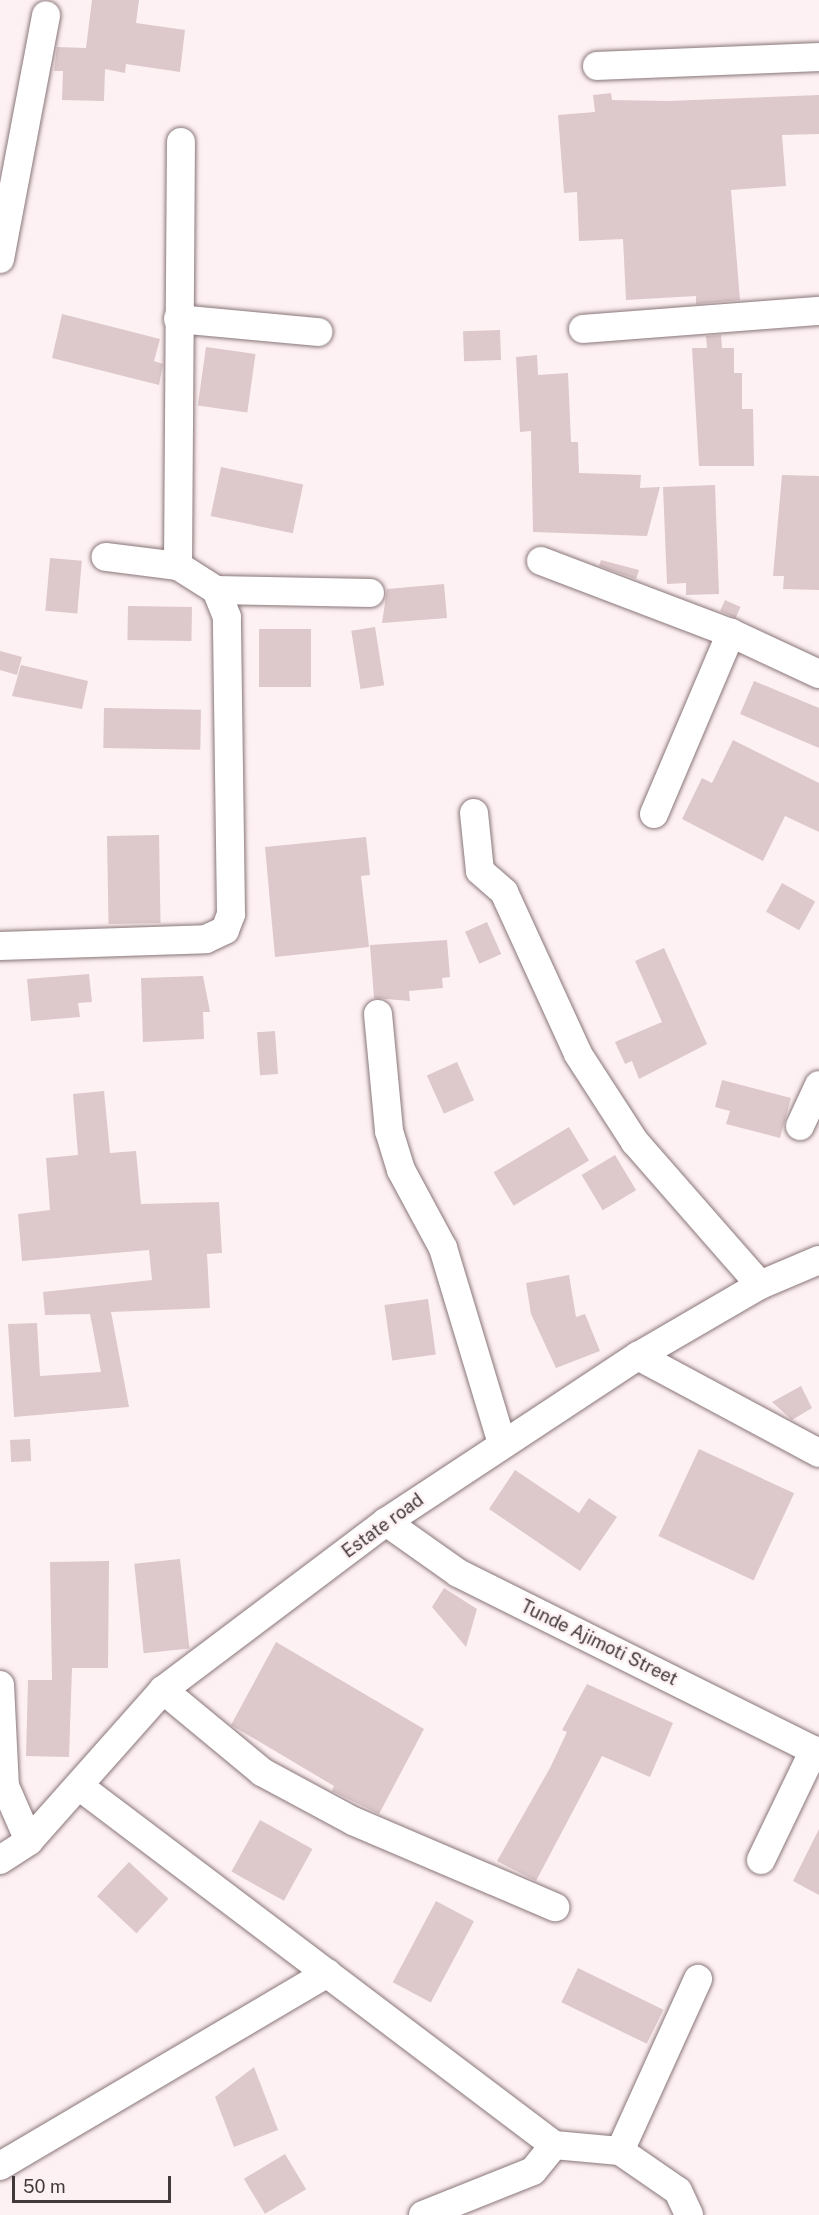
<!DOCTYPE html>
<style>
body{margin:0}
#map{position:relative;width:819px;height:2215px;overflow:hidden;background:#fef1f3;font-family:"Public Sans",sans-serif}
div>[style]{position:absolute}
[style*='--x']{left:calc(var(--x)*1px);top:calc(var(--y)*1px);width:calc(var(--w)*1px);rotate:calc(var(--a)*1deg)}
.building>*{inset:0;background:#ddc8cb;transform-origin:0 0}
.roads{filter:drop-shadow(0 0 2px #897679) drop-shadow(0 0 2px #897679)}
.minor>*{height:28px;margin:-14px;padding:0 14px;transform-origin:14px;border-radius:14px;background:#fff}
span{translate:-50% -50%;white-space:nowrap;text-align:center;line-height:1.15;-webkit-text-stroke:5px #fef1f3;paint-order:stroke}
.street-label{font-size:18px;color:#41393a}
.scale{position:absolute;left:12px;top:2176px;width:159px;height:27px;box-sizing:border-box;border:3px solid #41393a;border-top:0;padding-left:8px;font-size:18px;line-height:21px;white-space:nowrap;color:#41393a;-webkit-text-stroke:4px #fef1f3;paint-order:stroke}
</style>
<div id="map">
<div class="building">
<i style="clip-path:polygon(92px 0,139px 0,136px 23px,185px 30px,180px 72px,126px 64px,125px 73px,105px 69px,104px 101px,62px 100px,63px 71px,54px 71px,57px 47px,86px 48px)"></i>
<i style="clip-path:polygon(611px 93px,612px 100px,668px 101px,819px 95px,819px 134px,782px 135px,786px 186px,731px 190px,740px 300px,696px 304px,696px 296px,626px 300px,623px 239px,579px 241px,577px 192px,564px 193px,558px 115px,595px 112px,593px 95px)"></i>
<i style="clip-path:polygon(62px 314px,160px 339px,154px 361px,163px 364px,159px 385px,52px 358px)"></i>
<i style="left:500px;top:330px;width:30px;height:37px;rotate:88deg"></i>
<i style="clip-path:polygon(721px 335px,722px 348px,734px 348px,734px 373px,742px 373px,742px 409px,753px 409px,754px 466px,699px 466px,692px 348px,707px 348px,706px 336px)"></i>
<i style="left:206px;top:347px;width:50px;height:59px;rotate:8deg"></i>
<i style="clip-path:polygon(537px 355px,538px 375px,568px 373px,571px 442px,578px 442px,579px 473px,641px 475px,640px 488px,660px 487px,647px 536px,533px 532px,531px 431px,520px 432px,516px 357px)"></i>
<i style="left:221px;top:467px;width:84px;height:50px;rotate:12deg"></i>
<i style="clip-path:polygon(782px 475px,819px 476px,819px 590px,783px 589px,784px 576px,773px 576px)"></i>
<i style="clip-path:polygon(715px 485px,719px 594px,686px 595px,686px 583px,667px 584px,663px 487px)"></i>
<i style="left:50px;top:558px;width:32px;height:53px;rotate:5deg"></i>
<i style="clip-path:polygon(601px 560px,639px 570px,636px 579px,599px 566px)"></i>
<i style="clip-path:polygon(444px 584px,447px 618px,382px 623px,387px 589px)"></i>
<i style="left:725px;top:600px;width:17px;height:12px;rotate:24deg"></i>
<i style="left:128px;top:606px;width:64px;height:34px;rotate:1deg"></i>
<i style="left:375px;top:627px;width:59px;height:24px;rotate:81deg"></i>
<i style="left:311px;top:629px;width:58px;height:52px;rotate:90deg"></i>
<i style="clip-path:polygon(0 651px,22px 657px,17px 675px,0 670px)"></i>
<i style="clip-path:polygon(21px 665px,88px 681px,82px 709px,12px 696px)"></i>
<i style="clip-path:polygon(754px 681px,819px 708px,819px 748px,740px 714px)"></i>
<i style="left:104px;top:708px;width:97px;height:40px;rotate:1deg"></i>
<i style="clip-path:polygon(733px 740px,819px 783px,819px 832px,785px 816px,763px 861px,682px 819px,702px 778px,712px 783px)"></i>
<i style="left:159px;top:835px;width:88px;height:52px;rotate:89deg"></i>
<i style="clip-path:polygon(366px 837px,370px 875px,361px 876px,369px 947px,275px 957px,265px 847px)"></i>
<i style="left:782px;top:883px;width:38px;height:33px;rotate:29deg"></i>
<i style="left:487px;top:922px;width:35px;height:24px;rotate:66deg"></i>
<i style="clip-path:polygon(447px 940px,450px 977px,442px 978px,443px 988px,409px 991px,410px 1001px,374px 998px,370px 945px)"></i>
<i style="clip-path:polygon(664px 948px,707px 1044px,639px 1079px,632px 1061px,625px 1064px,615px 1042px,662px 1022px,635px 961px)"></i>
<i style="clip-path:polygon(89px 974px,92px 1002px,78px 1003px,80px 1017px,31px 1021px,27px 979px)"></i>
<i style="clip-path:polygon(203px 976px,210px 1012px,203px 1012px,204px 1039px,143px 1042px,141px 978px)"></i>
<i style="left:275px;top:1031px;width:43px;height:18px;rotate:86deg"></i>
<i style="left:457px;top:1062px;width:42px;height:33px;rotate:66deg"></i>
<i style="clip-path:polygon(722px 1080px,791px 1098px,780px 1138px,726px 1124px,730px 1111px,715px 1107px)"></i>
<i style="clip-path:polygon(104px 1091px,110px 1153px,136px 1151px,141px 1204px,219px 1202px,222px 1253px,207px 1254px,210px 1308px,111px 1312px,129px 1407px,14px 1417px,8px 1324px,37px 1323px,40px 1376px,101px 1372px,90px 1314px,45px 1315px,43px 1292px,152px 1280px,149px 1250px,22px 1261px,18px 1214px,50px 1210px,46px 1158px,78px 1155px,73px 1094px)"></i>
<i style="left:569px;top:1127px;width:39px;height:88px;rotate:59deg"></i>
<i style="left:615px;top:1155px;width:41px;height:39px;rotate:59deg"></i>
<i style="clip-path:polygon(569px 1275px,576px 1317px,585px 1314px,600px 1351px,556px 1368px,531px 1314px,526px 1283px)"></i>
<i style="left:428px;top:1299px;width:56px;height:44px;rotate:82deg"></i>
<i style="clip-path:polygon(801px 1386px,812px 1408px,792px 1420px,772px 1402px)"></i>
<i style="left:30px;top:1439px;width:22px;height:20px;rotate:87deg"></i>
<i style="left:699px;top:1449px;width:105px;height:96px;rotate:25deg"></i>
<i style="clip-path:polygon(515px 1470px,579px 1513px,589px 1498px,617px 1517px,580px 1571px,489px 1509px)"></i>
<i style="left:180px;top:1559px;width:90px;height:46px;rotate:84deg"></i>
<i style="clip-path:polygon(109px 1561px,108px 1668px,72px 1668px,69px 1757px,26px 1756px,28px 1680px,52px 1680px,50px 1562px)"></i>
<i style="clip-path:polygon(444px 1588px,477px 1609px,466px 1647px,432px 1607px)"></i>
<i style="clip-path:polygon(276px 1642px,424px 1729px,379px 1814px,332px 1791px,334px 1786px,231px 1725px)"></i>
<i style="clip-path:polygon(587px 1684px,673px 1723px,650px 1777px,602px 1756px,536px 1881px,497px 1861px,550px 1768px,567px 1732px,562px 1730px)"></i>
<i style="left:260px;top:1820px;width:60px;height:59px;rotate:29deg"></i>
<i style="clip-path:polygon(819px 1829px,819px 1895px,793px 1881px)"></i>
<i style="left:129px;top:1862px;width:54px;height:47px;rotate:43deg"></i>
<i style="left:436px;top:1901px;width:43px;height:92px;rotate:28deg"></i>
<i style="left:578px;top:1968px;width:95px;height:38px;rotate:26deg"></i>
<i style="clip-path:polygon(254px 2067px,278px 2130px,234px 2147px,215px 2097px)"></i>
<i style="left:285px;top:2154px;width:41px;height:48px;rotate:59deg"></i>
</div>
<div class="roads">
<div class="minor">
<i style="--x:597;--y:66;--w:222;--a:-2.3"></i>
<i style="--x:0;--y:259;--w:248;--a:-79.3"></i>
<i style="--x:178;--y:319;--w:141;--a:5.3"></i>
<i style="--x:583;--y:329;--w:237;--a:-4.4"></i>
<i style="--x:541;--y:561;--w:203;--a:20.8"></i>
<i style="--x:731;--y:633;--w:97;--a:25"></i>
<i style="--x:178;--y:566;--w:424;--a:-89.6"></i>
<i style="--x:216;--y:590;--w:154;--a:1.1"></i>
<i style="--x:474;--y:813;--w:58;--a:84.1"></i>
<i style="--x:480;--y:871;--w:32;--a:41"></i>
<i style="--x:504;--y:892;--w:178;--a:65.4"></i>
<i style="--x:578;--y:1054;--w:105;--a:57.1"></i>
<i style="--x:635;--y:1142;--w:190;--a:48.8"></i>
<i style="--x:654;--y:814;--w:197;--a:-67"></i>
<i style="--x:0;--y:946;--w:206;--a:-1.9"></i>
<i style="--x:206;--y:939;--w:21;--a:-25"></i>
<i style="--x:225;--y:930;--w:17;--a:-69"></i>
<i style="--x:231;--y:914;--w:297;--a:-90.8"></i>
<i style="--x:227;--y:617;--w:29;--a:-112"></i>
<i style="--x:216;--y:590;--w:45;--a:-147.7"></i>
<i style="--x:178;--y:566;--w:73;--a:-172.9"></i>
<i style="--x:378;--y:1014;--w:118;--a:84.6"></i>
<i style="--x:389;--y:1131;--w:41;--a:72.9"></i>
<i style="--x:401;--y:1170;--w:89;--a:61.7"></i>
<i style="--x:443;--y:1248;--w:204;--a:73.2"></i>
<i style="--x:800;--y:1126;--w:45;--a:-65.1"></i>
<i style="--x:638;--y:1356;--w:205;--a:28.2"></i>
<i style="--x:386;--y:1522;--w:88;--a:35.3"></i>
<i style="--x:458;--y:1573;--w:403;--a:26.5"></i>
<i style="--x:0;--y:1685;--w:101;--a:87.2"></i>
<i style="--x:5;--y:1786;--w:60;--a:66.4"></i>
<i style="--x:163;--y:1690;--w:129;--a:39.6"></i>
<i style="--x:262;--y:1772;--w:103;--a:28.3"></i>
<i style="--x:353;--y:1821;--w:220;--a:23.1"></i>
<i style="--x:79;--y:1786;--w:595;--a:37.08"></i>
<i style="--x:554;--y:2145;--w:66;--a:5.2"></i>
<i style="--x:620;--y:2151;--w:70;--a:34.6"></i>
<i style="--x:678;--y:2191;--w:26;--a:65"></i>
<i style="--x:0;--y:1860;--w:35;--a:-33"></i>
<i style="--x:29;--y:1841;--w:202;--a:-48.4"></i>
<i style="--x:163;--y:1690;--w:279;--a:-37"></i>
<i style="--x:386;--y:1522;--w:302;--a:-33.4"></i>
<i style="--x:638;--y:1356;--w:141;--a:-30.2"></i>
<i style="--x:760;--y:1285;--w:64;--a:-23"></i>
<i style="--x:761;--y:1860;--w:122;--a:-64.3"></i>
<i style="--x:620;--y:2151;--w:189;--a:-65.6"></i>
<i style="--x:0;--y:2166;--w:380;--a:-30.5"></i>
<i style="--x:423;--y:2215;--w:118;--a:-21.8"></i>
<i style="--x:533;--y:2171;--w:33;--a:-51"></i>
</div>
</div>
<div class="street-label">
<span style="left:383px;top:1526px;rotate:-36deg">Estate road</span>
<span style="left:599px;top:1643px;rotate:26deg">Tunde Ajimoti Street</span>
</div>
<div class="scale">50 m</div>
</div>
